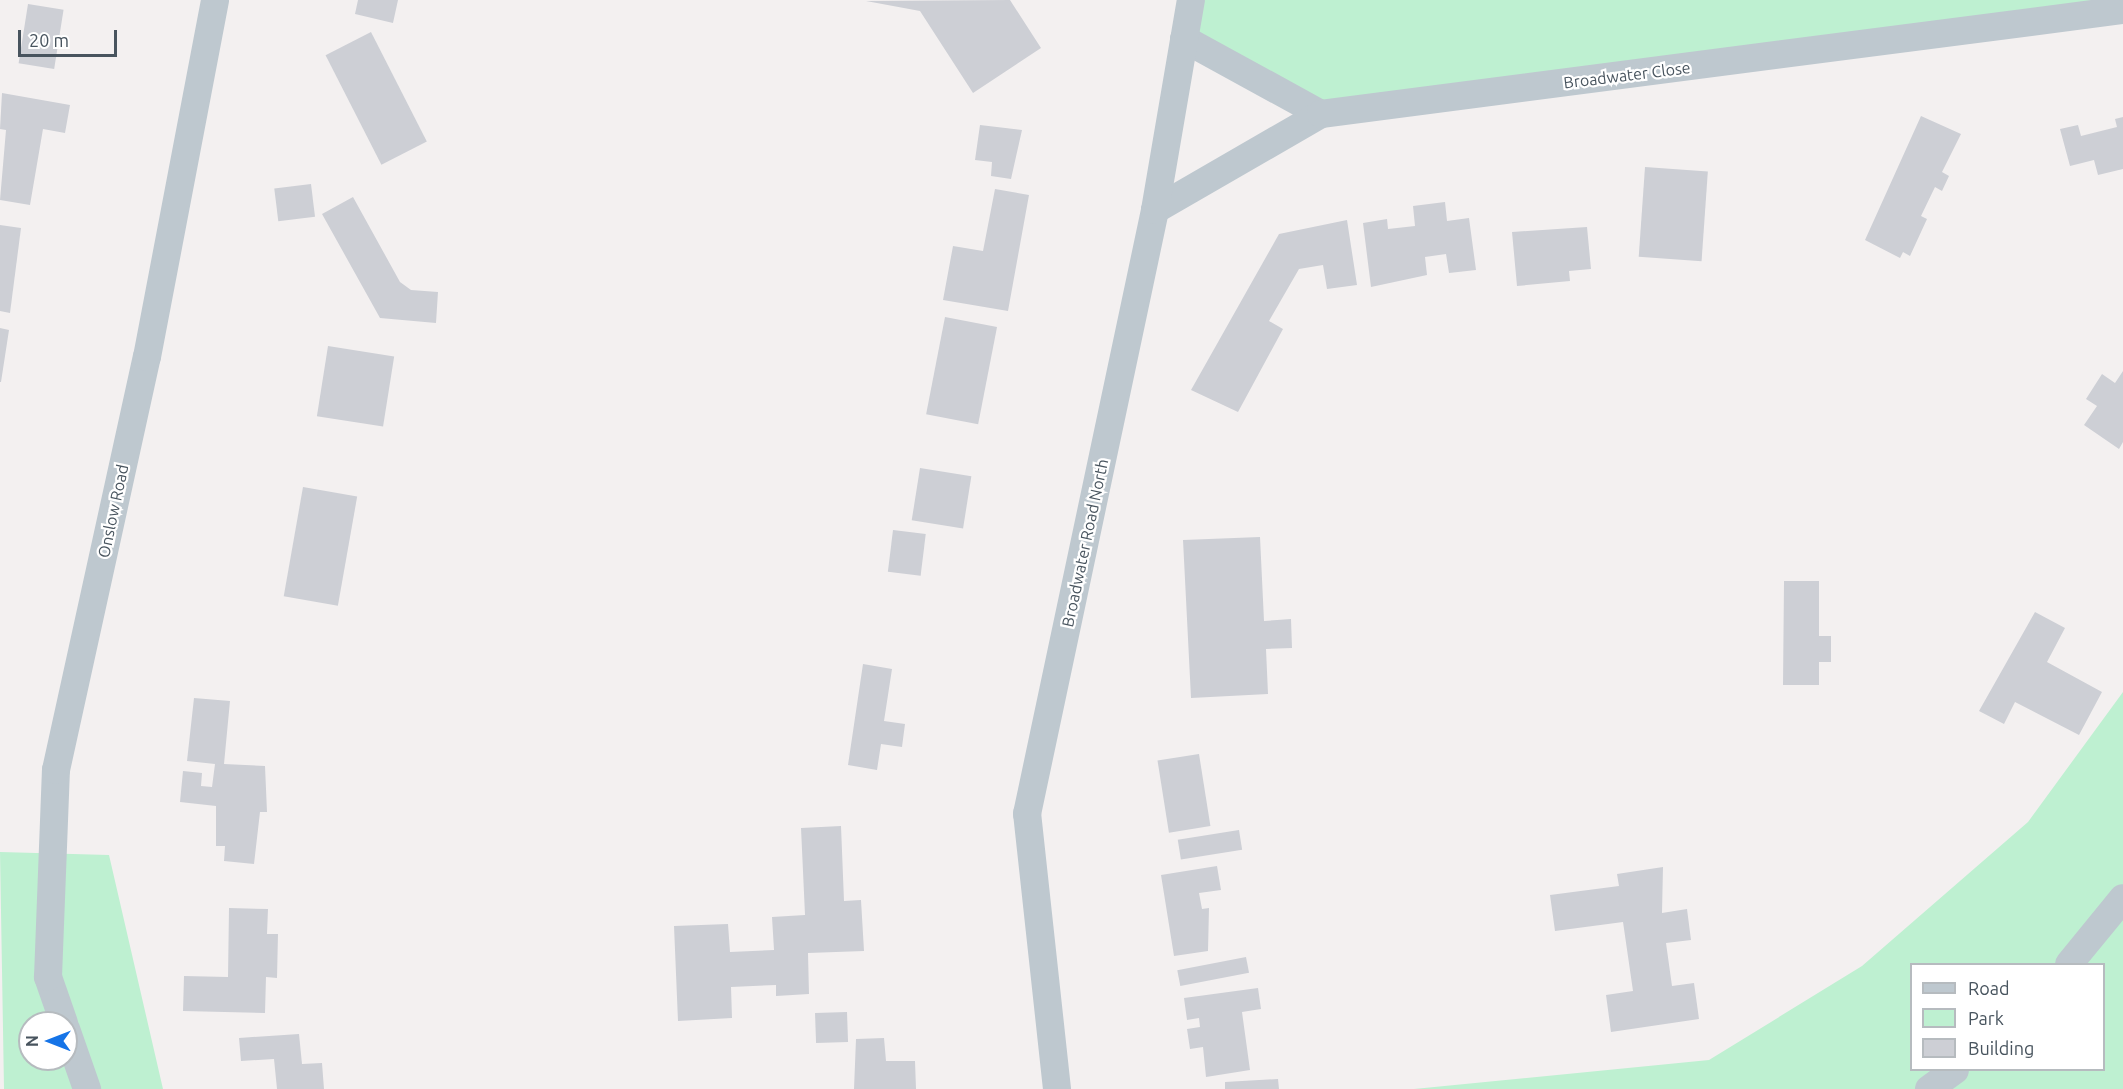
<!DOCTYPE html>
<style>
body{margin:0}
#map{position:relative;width:2123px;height:1089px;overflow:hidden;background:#f3f0f0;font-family:Ubuntu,sans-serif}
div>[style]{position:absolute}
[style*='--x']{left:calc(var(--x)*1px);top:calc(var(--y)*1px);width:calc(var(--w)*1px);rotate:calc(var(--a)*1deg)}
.green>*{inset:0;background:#bef0d1}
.building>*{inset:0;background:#cdcfd5;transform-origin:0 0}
.street>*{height:28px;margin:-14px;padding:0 14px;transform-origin:14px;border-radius:14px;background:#bec8cf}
span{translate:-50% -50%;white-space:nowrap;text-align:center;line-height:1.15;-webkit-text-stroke:4.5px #fff;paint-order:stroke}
.street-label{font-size:16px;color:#48545e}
.legend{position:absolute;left:1910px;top:963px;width:195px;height:108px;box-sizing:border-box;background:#fff;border:2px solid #b6bbbf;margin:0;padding:8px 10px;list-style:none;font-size:18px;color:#48545e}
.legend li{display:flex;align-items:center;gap:12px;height:30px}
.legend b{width:30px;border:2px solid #b6bbbf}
.north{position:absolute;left:18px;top:1011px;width:60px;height:60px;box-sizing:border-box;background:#fff;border:2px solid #b6bbbf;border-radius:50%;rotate:270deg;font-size:16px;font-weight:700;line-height:24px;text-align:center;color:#48545e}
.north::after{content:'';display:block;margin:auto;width:21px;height:27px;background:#1674e7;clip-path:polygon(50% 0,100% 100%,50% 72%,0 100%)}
.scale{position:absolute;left:18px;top:30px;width:99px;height:27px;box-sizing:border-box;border:3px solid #48545e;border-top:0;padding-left:8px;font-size:18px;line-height:21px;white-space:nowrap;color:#48545e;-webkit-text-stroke:4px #fff;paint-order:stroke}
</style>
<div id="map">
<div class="green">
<i style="clip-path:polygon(1191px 0,2123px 0,1321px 114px,1184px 39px)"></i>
<i style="clip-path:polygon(evenodd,2123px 692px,2123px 1089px,1414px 1089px,1709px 1060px,1862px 966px,2028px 822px,2123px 692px,1912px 964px,2104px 964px,2104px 1070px,1912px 1070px,1912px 964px)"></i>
<i style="clip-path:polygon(evenodd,0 852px,109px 855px,163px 1089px,4px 1089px,0 852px,30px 1023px,66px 1023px,66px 1059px,30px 1059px,30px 1023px)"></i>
</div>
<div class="building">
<i style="clip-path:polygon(358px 0,398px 0,393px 23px,355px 14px)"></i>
<i style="clip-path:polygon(1010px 0,1041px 48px,973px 93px,920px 11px,866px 1px)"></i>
<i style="left:28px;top:4px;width:36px;height:60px;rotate:9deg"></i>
<i style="left:371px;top:32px;width:123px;height:51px;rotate:63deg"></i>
<i style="clip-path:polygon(2px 93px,70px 105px,65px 133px,43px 129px,30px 205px,0 200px,6px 130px,0 129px)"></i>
<i style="clip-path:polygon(1921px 116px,1961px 134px,1942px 172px,1949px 176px,1942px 191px,1935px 187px,1921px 216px,1927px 219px,1910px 256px,1903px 252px,1900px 258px,1865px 240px)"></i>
<i style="clip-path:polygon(2123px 117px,2123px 169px,2098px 175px,2094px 160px,2070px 166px,2060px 129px,2078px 125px,2081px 136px,2117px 127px,2115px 119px)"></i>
<i style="clip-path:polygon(980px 125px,1022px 130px,1011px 179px,991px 176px,992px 162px,975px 160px)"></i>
<i style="left:1645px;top:167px;width:63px;height:90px;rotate:4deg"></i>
<i style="left:311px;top:184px;width:33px;height:37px;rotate:83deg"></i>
<i style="clip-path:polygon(995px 189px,1029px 195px,1008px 311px,943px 300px,953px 246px,983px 251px)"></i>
<i style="clip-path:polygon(353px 197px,400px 282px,411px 290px,438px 292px,436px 323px,380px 318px,322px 214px)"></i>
<i style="clip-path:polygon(1445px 202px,1447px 221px,1469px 218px,1476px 270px,1449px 273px,1446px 254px,1425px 257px,1427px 275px,1371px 287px,1363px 223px,1387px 219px,1388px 229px,1415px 226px,1413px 206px)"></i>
<i style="clip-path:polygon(1347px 220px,1357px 285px,1327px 289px,1323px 265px,1299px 269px,1269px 321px,1283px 329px,1238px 412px,1191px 390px,1279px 234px)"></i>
<i style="clip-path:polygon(0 225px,21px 228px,10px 313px,0 311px)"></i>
<i style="clip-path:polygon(1587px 227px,1591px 269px,1569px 271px,1570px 281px,1517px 286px,1512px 232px)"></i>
<i style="left:945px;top:317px;width:53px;height:99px;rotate:11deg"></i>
<i style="clip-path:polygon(0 328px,9px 330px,1px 382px,0 382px)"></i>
<i style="left:328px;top:346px;width:67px;height:71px;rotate:9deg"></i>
<i style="clip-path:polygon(2123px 371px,2123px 442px,2119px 449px,2084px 425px,2097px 406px,2086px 399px,2102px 374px,2115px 383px)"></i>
<i style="left:920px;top:468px;width:52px;height:53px;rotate:9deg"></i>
<i style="left:303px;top:487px;width:55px;height:111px;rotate:10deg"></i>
<i style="left:893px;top:530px;width:33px;height:42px;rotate:7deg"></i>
<i style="clip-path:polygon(1260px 537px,1264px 621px,1291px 619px,1292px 648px,1266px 649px,1268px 694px,1191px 698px,1183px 540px)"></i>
<i style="clip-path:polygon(1784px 581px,1819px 581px,1819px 636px,1831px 636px,1831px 662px,1819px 662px,1819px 685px,1783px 685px)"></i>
<i style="clip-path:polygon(2035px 612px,2065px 628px,2047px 662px,2102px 692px,2079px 735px,2015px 702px,2004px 724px,1979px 711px)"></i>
<i style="clip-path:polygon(863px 664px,892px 669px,884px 721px,905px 724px,902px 747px,881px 744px,877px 770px,848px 765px)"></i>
<i style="clip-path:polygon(194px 698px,230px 701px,224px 764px,265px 766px,267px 812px,260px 812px,254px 864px,224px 861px,225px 846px,216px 846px,216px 806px,180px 802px,183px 771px,202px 773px,201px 786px,212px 787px,215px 764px,187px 761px)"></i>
<i style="left:1199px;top:754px;width:73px;height:42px;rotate:81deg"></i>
<i style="clip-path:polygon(841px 826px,844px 901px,861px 900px,864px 951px,808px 953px,809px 994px,776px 996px,776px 985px,731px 987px,732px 1018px,678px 1021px,674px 926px,728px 924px,730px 952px,774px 950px,772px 917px,805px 915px,801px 828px)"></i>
<i style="left:1239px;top:830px;width:20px;height:62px;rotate:81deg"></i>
<i style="clip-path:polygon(1217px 866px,1221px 890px,1199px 893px,1202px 909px,1209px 908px,1208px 951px,1174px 956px,1161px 875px)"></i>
<i style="clip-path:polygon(1663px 867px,1662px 913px,1687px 909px,1691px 940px,1666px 943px,1672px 986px,1694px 983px,1699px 1019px,1611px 1032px,1606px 995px,1633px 991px,1623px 922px,1555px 931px,1550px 895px,1619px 886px,1617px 874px)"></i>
<i style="clip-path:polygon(229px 908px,268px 909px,267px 934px,278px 934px,277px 978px,266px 977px,265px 1013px,183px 1011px,184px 976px,228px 977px)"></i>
<i style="left:1246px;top:957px;width:16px;height:70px;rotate:79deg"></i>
<i style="clip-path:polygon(1258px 988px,1261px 1009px,1242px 1012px,1250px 1070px,1206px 1077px,1203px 1047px,1190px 1049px,1187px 1029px,1200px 1027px,1199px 1018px,1187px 1020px,1184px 998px)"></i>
<i style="left:847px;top:1012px;width:30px;height:32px;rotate:88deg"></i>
<i style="clip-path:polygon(299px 1034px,302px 1064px,322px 1063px,324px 1089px,277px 1089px,274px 1059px,241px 1061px,239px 1038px)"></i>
<i style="clip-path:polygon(884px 1038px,886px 1061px,915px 1061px,916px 1089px,854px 1089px,856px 1039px)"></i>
<i style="clip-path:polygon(1278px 1079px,1279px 1089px,1225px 1089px,1225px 1082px)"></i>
</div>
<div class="street">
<i style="--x:1184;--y:39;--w:156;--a:28.7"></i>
<i style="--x:1155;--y:210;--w:192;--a:-30"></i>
<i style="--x:1321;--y:114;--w:809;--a:-7.39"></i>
<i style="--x:2069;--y:964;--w:85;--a:-50.7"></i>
<i style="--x:64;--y:1023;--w:49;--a:-109.2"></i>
<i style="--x:48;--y:977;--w:207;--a:-87.8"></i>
<i style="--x:56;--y:770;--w:423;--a:-77.6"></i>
<i style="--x:147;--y:357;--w:363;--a:-79.2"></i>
<i style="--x:66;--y:1029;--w:64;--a:70.7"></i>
<i style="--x:1057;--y:1089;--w:277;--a:-96.2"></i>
<i style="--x:1027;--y:814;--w:617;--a:-78.03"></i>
<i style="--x:1155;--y:210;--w:213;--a:-80.3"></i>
<i style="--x:1929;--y:1089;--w:32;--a:-36"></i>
</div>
<div class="street-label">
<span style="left:1627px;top:75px;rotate:-7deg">Broadwater Close</span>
<span style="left:113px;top:511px;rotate:-78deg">Onslow Road</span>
<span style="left:1085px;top:543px;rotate:-78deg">Broadwater Road North</span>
</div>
<ul class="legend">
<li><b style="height:8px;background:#bec8cf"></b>Road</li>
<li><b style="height:16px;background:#bef0d1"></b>Park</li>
<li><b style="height:16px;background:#cdcfd5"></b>Building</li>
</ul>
<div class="north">N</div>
<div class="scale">20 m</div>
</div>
